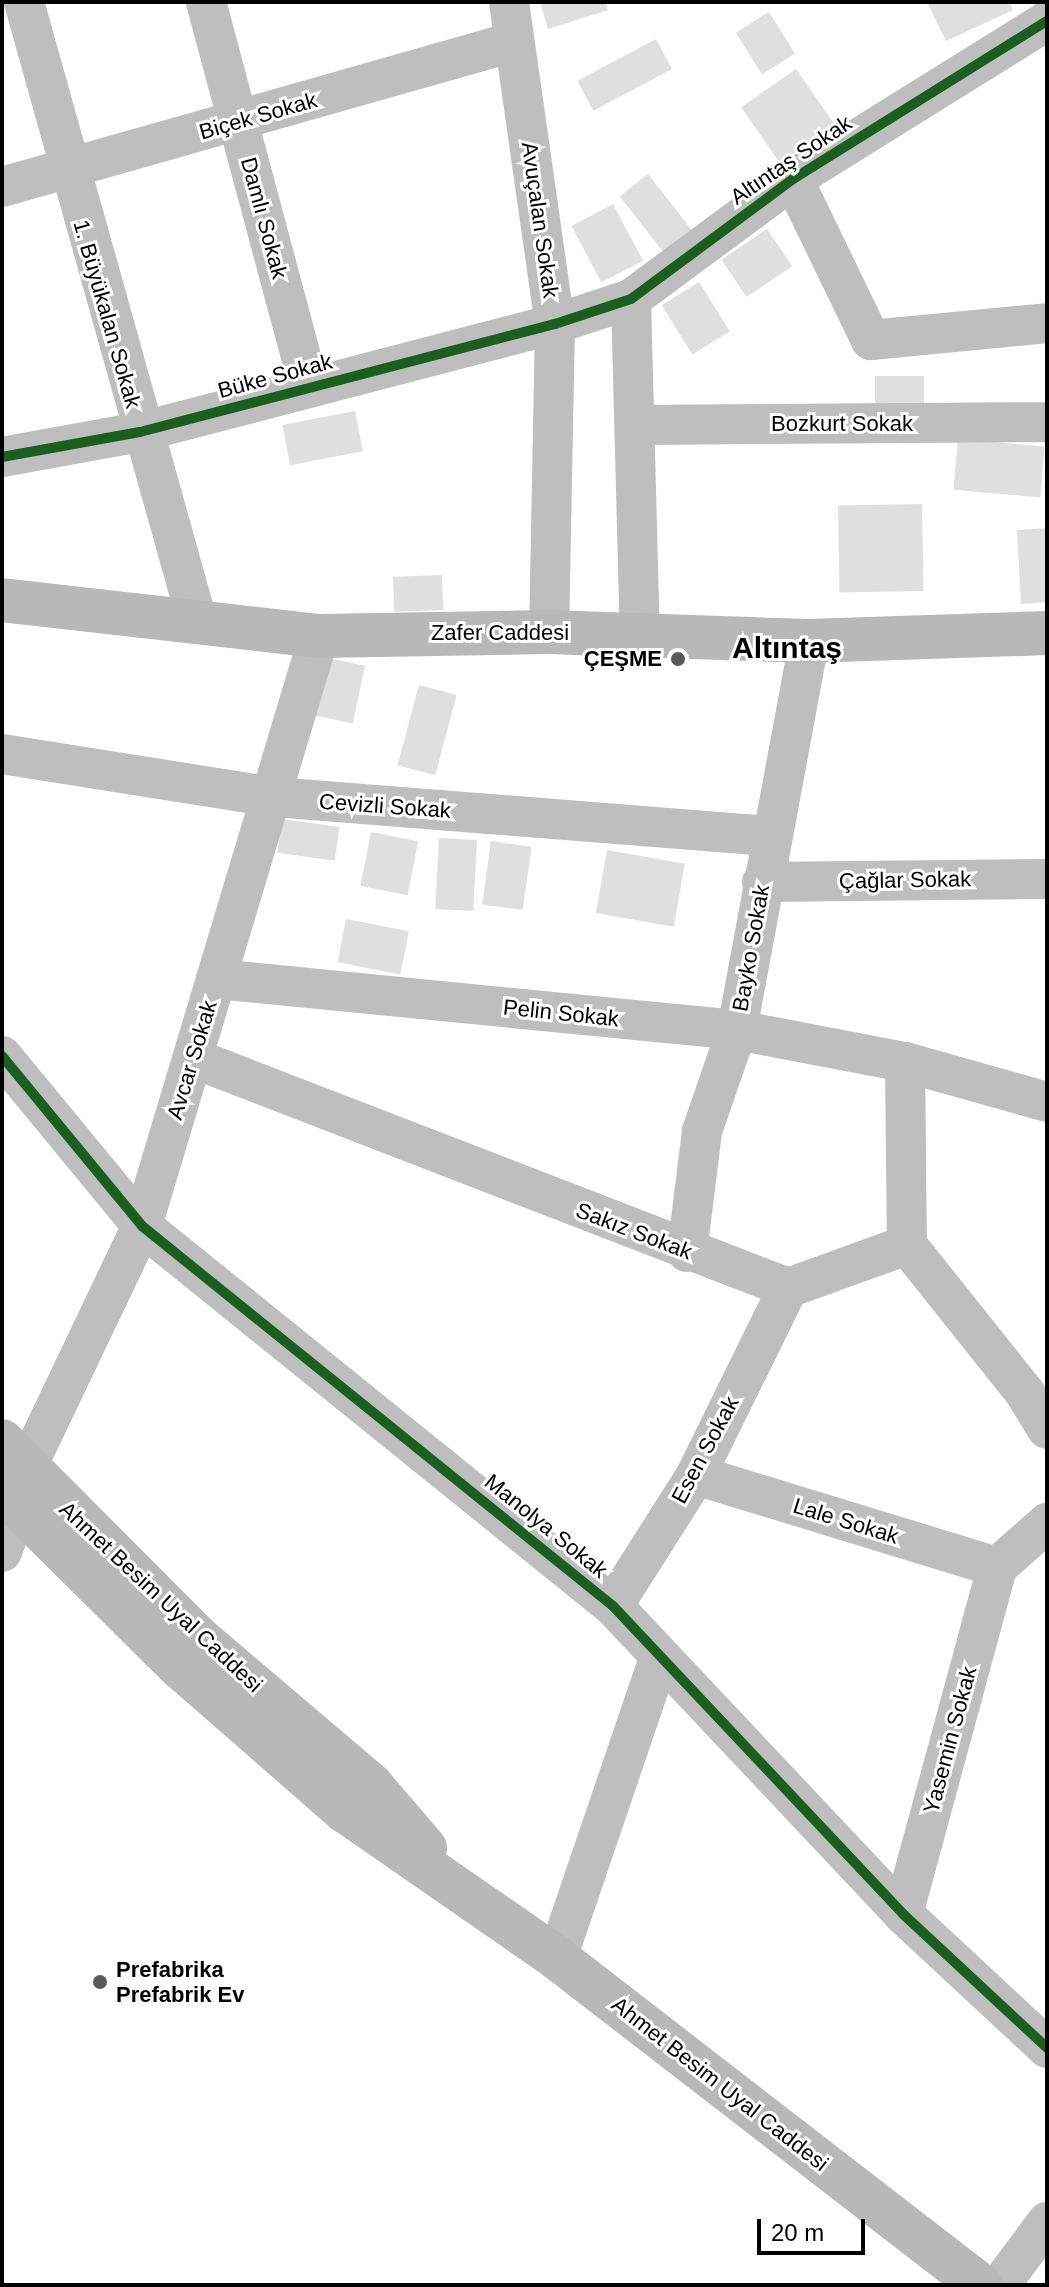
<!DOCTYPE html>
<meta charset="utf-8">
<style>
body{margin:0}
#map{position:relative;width:1049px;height:2287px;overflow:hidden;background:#fff;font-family:Helvetica,sans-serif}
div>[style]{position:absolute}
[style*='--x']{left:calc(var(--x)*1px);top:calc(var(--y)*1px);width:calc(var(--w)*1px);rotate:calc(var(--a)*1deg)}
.building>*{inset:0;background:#dfdfdf;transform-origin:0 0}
.street>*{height:40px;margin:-20px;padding:0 20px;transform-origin:20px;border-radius:20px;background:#bebebe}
.secondary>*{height:44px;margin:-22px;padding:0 22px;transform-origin:22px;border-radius:22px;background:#b8b8b8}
.cycleway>*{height:10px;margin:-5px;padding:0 5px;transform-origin:5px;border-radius:5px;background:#1b5e20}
.dots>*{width:22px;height:22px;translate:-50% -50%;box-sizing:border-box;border:4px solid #fff;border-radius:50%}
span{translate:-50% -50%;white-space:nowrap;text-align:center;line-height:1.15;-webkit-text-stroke:6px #fff;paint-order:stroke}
.street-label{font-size:22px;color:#000}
.poi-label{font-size:22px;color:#000;font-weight:700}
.right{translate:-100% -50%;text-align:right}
.left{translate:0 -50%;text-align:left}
.district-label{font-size:30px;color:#000;font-weight:700}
.frame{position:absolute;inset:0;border:4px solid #000;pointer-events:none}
.scale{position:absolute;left:757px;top:2219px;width:108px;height:36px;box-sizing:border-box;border:4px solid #000;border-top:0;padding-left:10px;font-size:24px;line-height:28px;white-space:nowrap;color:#000;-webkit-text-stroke:6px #fff;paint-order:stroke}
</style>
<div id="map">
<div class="building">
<i style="clip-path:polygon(540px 2px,605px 2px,608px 10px,548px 29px)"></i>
<i style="clip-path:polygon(927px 2px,1009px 2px,1013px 10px,946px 41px)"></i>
<i style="left:769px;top:12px;width:49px;height:39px;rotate:58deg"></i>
<i style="left:656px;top:39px;width:34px;height:89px;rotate:62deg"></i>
<i style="left:796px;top:69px;width:68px;height:67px;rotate:55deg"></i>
<i style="left:648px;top:174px;width:71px;height:36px;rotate:52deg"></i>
<i style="left:613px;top:204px;width:64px;height:47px;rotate:62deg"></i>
<i style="left:767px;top:229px;width:45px;height:55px;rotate:56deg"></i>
<i style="left:699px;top:282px;width:58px;height:44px;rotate:58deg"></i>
<i style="left:875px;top:376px;width:49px;height:41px"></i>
<i style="left:355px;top:411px;width:41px;height:74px;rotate:79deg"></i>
<i style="left:958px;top:439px;width:87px;height:51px;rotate:5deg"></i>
<i style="left:922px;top:504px;width:87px;height:84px;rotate:89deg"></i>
<i style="clip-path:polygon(1047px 528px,1047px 602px,1021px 604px,1017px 530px)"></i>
<i style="left:442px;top:575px;width:35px;height:49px;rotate:88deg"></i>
<i style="left:324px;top:657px;width:42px;height:59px;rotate:12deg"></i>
<i style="left:419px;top:685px;width:39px;height:83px;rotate:15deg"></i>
<i style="left:282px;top:819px;width:58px;height:34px;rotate:8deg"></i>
<i style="left:371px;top:832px;width:48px;height:55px;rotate:11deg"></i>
<i style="left:439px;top:838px;width:38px;height:71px;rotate:3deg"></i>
<i style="left:491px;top:841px;width:41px;height:64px;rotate:8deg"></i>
<i style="left:607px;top:850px;width:79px;height:64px;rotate:10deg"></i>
<i style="left:346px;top:919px;width:64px;height:44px;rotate:11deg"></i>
</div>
<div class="street">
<i style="--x:24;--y:2;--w:646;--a:74.37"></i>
<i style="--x:206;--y:2;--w:399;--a:75"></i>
<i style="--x:509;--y:2;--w:325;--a:81.9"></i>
<i style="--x:555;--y:324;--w:308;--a:91.1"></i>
<i style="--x:793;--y:179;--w:179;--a:64.2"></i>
<i style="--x:871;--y:340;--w:177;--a:-5.5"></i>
<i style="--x:2;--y:187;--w:531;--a:-15.84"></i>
<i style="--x:631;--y:299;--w:337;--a:88.5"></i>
<i style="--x:636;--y:425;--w:411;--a:-0.4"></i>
<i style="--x:2;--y:457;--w:140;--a:-10.3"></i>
<i style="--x:140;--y:432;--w:429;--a:-14.6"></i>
<i style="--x:555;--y:324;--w:80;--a:-18.2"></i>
<i style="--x:631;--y:299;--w:202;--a:-36.5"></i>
<i style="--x:793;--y:179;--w:299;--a:-31.9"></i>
<i style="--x:2;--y:754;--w:275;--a:9"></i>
<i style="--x:274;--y:797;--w:498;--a:4.5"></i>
<i style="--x:762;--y:882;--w:285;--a:-0.6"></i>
<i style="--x:216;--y:979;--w:523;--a:5.59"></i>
<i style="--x:737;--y:1030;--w:171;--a:10.8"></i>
<i style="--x:905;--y:1062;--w:148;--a:15.7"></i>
<i style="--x:2;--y:1056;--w:220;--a:50.5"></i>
<i style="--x:142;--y:1226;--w:605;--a:38.9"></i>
<i style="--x:613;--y:1606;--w:423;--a:46.7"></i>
<i style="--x:903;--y:1914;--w:197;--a:42.9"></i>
<i style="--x:193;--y:1058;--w:638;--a:21.13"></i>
<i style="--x:788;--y:1288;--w:127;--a:-19.9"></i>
<i style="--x:905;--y:1062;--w:183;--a:89.4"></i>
<i style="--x:907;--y:1245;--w:189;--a:51.4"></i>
<i style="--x:1025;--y:1393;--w:42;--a:58.6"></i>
<i style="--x:687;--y:1252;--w:122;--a:-82.9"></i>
<i style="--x:702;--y:1131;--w:107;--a:-70.9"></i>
<i style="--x:737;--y:1030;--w:396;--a:-79.5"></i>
<i style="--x:26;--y:1469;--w:269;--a:-64.5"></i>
<i style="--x:142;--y:1226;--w:616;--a:-73.3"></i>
<i style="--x:696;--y:1475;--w:315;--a:17"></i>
<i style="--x:2;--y:1552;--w:46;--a:-70.8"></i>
<i style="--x:997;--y:1567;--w:67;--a:-41.3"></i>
<i style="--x:613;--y:1606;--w:155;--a:-57.6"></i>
<i style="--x:696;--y:1475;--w:208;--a:-63.8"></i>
<i style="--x:903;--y:1914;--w:360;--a:-74.8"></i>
<i style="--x:557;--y:1958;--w:316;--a:-71.2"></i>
<i style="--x:1000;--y:2285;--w:79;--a:-53.3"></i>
</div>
<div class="secondary">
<i style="--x:2;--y:600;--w:319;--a:6.5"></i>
<i style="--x:319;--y:636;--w:230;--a:-1"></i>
<i style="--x:549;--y:632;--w:260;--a:2"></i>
<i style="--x:809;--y:641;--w:238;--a:-1.9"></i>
<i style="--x:2;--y:1441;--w:275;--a:45.1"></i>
<i style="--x:196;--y:1636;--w:230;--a:40.4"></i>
<i style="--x:371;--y:1785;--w:83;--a:49.4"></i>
<i style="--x:2;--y:1491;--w:252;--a:44.7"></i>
<i style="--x:181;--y:1668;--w:218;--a:41.1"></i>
<i style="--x:345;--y:1811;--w:258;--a:34.7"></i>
<i style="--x:557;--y:1958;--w:535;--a:37.71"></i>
</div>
<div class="cycleway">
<i style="--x:2;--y:457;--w:140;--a:-10.3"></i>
<i style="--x:140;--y:432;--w:429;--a:-14.6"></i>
<i style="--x:555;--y:324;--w:80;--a:-18.2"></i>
<i style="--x:631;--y:299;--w:202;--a:-36.5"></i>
<i style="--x:793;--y:179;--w:299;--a:-31.9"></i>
<i style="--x:2;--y:1056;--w:220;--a:50.5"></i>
<i style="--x:142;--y:1226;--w:605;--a:38.9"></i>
<i style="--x:613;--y:1606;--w:423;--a:46.7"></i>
<i style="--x:903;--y:1914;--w:197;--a:42.9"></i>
</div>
<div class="dots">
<i style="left:678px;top:659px;background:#595959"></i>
<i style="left:100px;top:1982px;background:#595959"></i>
</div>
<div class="street-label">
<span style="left:258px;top:116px;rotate:-16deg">Biçek Sokak</span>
<span style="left:791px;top:160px;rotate:-34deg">Altıntaş Sokak</span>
<span style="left:264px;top:218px;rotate:75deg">Damlı Sokak</span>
<span style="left:540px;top:220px;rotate:82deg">Avuçalan Sokak</span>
<span style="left:107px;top:314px;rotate:74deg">1. Büyükalan Sokak</span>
<span style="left:275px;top:376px;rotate:-15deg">Büke Sokak</span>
<span style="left:842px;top:424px">Bozkurt Sokak</span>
<span style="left:500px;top:633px">Zafer Caddesi</span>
<span style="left:385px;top:806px;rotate:4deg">Cevizli Sokak</span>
<span style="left:905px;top:880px;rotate:-1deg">Çağlar Sokak</span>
<span style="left:751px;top:948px;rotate:-80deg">Bayko Sokak</span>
<span style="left:561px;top:1013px;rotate:6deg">Pelin Sokak</span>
<span style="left:192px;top:1060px;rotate:-73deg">Avcar Sokak</span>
<span style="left:634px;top:1231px;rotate:21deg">Sakız Sokak</span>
<span style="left:705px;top:1450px;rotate:-62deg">Esen Sokak</span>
<span style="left:846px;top:1521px;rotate:17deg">Lale Sokak</span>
<span style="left:546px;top:1526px;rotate:39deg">Manolya Sokak</span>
<span style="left:161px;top:1597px;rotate:43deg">Ahmet Besim Uyal Caddesi</span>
<span style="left:950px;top:1740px;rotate:-75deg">Yasemin Sokak</span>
<span style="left:720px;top:2084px;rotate:38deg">Ahmet Besim Uyal Caddesi</span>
</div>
<div class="poi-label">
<span class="right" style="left:662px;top:659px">ÇEŞME</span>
<span class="left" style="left:116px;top:1982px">Prefabrika<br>Prefabrik Ev</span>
</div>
<div class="district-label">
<span style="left:787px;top:648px">Altıntaş</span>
</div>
<div class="frame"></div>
<div class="scale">20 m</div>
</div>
